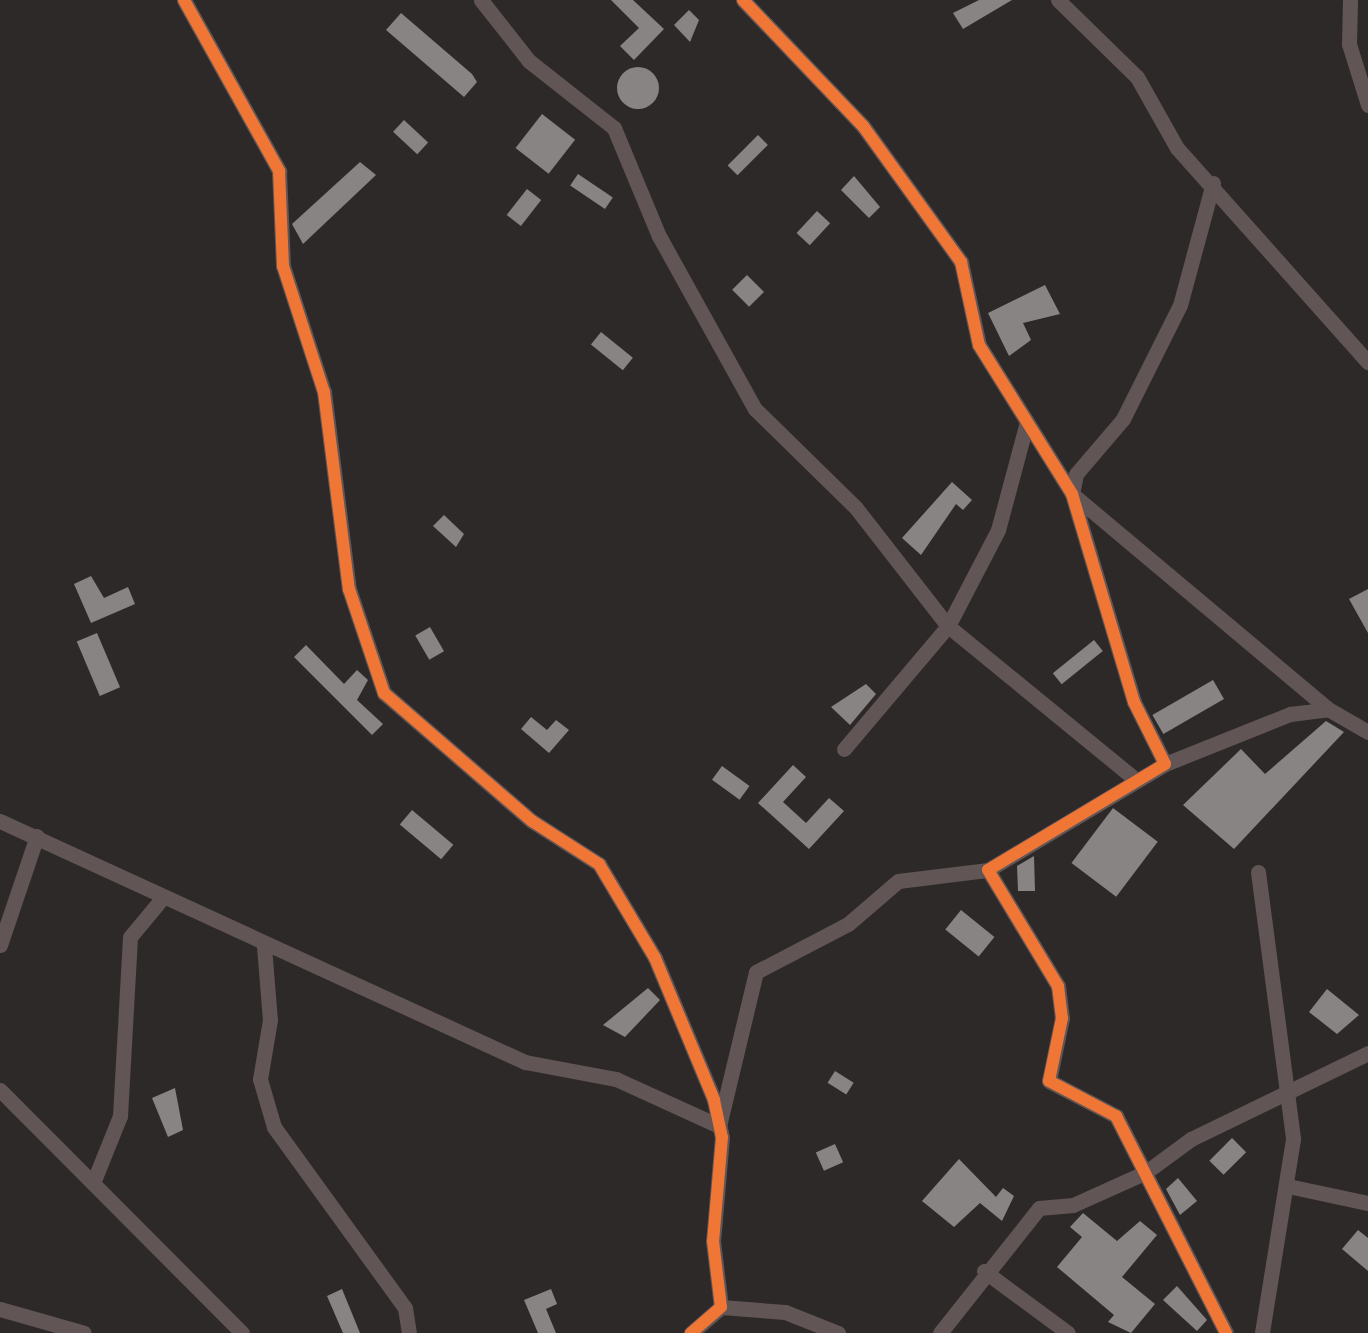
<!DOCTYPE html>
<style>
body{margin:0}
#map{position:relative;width:1368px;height:1333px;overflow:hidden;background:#2e2929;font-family:"Work Sans",sans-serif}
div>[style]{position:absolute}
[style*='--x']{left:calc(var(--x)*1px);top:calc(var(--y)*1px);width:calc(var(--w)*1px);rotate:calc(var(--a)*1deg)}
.building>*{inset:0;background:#898484;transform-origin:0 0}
.round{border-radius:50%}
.street>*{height:15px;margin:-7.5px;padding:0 7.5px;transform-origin:7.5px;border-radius:7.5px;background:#615556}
.cycleway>*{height:12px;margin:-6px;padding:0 6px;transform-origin:6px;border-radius:6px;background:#f07635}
span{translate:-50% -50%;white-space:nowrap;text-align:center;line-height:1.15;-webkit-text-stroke:10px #261d1e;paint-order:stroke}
</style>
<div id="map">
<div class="building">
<i style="clip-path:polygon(611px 0,633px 0,664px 29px,634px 60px,620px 46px,639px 28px)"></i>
<i style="clip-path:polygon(979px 0,1012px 0,963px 29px,953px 13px)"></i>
<i style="clip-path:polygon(689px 10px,699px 20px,690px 42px,674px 25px)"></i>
<i style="clip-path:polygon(401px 13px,472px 74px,477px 82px,464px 97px,386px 30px)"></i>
<i class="round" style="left:617px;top:67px;width:42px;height:42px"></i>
<i style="left:542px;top:114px;width:42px;height:43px;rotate:38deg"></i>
<i style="left:404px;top:120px;width:33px;height:16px;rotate:43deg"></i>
<i style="left:758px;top:135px;width:14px;height:43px;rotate:45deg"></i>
<i style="clip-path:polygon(360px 162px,376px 175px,303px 244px,292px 224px)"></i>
<i style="left:578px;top:174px;width:42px;height:14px;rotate:34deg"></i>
<i style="clip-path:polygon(854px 176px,880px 207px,869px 218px,841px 190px)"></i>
<i style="left:527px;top:189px;width:18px;height:33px;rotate:38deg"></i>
<i style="left:817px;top:211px;width:18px;height:30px;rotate:43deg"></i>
<i style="left:747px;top:275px;width:24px;height:21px;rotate:45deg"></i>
<i style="clip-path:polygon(1045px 285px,1060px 314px,1023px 323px,1031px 340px,1009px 356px,988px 313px)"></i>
<i style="left:601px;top:332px;width:41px;height:16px;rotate:39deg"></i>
<i style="clip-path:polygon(952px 482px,972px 500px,963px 510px,956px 504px,921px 555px,902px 538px)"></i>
<i style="clip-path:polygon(444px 515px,464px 534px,456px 547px,433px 526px)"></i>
<i style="clip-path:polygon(91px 576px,104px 598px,128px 587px,135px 604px,91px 623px,74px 584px)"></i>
<i style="clip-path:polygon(1368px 589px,1368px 633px,1349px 599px)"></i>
<i style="left:430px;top:627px;width:28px;height:17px;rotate:60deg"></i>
<i style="left:97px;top:633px;width:59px;height:22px;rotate:67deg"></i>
<i style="left:1094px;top:640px;width:14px;height:53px;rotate:51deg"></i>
<i style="clip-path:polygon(306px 645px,344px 684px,357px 670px,368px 680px,357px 700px,383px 724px,372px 735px,294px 657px)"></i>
<i style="left:1213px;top:680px;width:22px;height:70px;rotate:60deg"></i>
<i style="clip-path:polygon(866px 684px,876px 694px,850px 725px,831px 707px)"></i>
<i style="clip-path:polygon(531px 717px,547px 730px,556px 720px,569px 730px,549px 753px,521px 729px)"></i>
<i style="clip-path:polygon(1326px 721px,1344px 732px,1234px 849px,1183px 805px,1241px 749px,1265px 774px)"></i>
<i style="clip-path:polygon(793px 765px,806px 777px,783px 802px,806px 823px,829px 798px,844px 811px,809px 849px,758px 803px)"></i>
<i style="left:722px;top:766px;width:34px;height:17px;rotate:36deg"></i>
<i style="left:1113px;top:808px;width:56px;height:69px;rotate:37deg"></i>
<i style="left:412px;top:810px;width:54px;height:19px;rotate:40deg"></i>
<i style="clip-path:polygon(1034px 856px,1035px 891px,1018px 891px,1017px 866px)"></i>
<i style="left:961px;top:910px;width:43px;height:25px;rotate:39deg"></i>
<i style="clip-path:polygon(648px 988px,660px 1000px,625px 1037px,603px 1025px)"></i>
<i style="clip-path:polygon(1327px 989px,1359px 1015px,1337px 1034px,1309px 1012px)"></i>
<i style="left:835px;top:1071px;width:22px;height:14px;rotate:32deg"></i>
<i style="clip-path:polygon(175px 1088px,183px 1130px,168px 1137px,152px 1098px)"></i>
<i style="left:1232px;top:1138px;width:20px;height:32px;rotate:45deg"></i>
<i style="left:835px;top:1144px;width:20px;height:21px;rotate:66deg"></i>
<i style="clip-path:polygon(959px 1159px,996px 1197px,1003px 1188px,1014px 1196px,1002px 1221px,980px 1203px,954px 1227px,922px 1201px)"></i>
<i style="clip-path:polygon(1178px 1178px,1197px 1201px,1180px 1215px,1166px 1189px)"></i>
<i style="clip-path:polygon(1083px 1213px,1117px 1241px,1140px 1221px,1157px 1235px,1122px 1277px,1155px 1304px,1131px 1333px,1108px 1322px,1114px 1315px,1057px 1267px,1082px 1237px,1070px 1227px)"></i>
<i style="clip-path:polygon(1358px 1230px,1368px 1238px,1368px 1271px,1342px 1249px)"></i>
<i style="clip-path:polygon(1177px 1286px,1207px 1320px,1197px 1331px,1163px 1300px)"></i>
<i style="clip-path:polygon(342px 1289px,360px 1333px,343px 1333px,327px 1296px)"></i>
<i style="clip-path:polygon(551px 1289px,557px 1304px,546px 1309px,556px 1333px,538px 1333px,524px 1300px)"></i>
</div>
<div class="street">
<i style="--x:184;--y:0;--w:196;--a:60.9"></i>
<i style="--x:279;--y:171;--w:95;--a:87.6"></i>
<i style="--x:283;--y:266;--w:133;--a:72"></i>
<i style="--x:324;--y:392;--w:199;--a:82.8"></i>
<i style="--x:349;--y:589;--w:110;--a:71.4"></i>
<i style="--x:384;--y:693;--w:196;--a:40.9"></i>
<i style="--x:532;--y:821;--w:80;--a:32.7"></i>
<i style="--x:599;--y:864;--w:109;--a:59.2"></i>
<i style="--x:655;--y:958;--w:154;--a:67.4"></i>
<i style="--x:714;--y:1100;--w:38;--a:78"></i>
<i style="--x:722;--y:1137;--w:104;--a:94.9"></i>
<i style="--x:713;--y:1241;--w:66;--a:83.1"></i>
<i style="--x:721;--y:1307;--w:40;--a:139"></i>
<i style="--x:481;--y:0;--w:78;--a:51.8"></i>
<i style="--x:529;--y:61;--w:108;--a:38.2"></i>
<i style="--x:614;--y:128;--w:117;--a:67.4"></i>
<i style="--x:659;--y:236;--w:198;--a:61"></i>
<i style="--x:755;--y:409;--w:141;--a:44.4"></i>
<i style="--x:856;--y:508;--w:150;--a:52.1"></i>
<i style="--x:948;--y:626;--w:237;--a:39.3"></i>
<i style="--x:743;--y:0;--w:174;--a:46.4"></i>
<i style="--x:863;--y:126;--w:168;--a:54.2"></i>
<i style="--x:961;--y:262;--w:85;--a:77.8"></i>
<i style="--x:979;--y:345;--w:176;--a:58"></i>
<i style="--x:1072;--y:494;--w:217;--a:73.4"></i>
<i style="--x:1134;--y:702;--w:69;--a:63.4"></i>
<i style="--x:1165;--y:764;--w:206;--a:149.1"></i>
<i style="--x:988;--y:870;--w:135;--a:58.9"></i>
<i style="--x:1058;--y:986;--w:32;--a:83"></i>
<i style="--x:1062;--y:1018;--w:64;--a:101.7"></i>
<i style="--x:1049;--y:1081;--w:76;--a:27.6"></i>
<i style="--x:1116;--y:1116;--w:243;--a:63.1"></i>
<i style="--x:1058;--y:0;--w:110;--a:44.3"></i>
<i style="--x:1137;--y:77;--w:81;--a:60.6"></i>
<i style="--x:1177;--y:148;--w:287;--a:48.3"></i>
<i style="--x:1350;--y:0;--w:44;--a:91.3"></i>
<i style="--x:1349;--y:44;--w:64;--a:72.7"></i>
<i style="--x:1213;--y:183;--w:126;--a:105.1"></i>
<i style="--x:1180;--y:305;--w:127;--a:116.6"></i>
<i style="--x:1123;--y:419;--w:72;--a:130.5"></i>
<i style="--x:1076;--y:474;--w:20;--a:101"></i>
<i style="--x:1072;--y:494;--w:334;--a:40"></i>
<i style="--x:844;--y:749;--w:161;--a:-49.8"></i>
<i style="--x:948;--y:626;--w:108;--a:-62.5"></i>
<i style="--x:998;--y:530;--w:112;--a:-75"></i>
<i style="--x:1165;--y:764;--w:135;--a:-21.8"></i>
<i style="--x:1290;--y:714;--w:38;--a:-7"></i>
<i style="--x:1328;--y:709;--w:46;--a:29.9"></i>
<i style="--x:0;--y:821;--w:578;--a:24.66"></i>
<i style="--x:525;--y:1062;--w:93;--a:10.6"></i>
<i style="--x:616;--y:1079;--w:113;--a:24.5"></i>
<i style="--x:719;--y:1126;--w:158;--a:-76.5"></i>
<i style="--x:756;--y:972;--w:104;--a:-27.6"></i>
<i style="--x:848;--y:924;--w:66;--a:-40.7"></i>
<i style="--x:898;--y:881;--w:91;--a:-7"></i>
<i style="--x:1258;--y:872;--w:269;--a:82.5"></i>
<i style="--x:1293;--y:1139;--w:196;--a:99.1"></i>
<i style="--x:0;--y:945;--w:115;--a:-71.3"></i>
<i style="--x:264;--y:946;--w:74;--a:85.4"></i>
<i style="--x:270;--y:1020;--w:60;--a:99.6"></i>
<i style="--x:260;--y:1079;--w:50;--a:73.7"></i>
<i style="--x:274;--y:1127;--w:223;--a:54.1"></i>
<i style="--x:405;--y:1308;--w:25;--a:81"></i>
<i style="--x:0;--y:1090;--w:343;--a:45.1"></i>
<i style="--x:93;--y:1183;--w:72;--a:-68.1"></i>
<i style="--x:120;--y:1116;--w:179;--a:-86.8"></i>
<i style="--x:130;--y:937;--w:53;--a:-50.3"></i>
<i style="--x:1288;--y:1186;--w:82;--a:12"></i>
<i style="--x:984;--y:1271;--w:104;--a:36.4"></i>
<i style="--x:721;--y:1307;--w:64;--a:4.5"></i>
<i style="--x:785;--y:1312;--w:57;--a:21.6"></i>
<i style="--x:0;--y:1309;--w:87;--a:15.9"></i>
<i style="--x:940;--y:1333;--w:159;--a:-51.6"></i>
<i style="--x:1039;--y:1208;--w:34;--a:-5"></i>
<i style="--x:1073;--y:1205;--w:80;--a:-24.3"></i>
<i style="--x:1146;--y:1172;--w:56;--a:-36.3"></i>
<i style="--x:1191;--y:1139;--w:197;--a:-25.9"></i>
</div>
<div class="cycleway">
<i style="--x:184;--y:0;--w:196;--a:60.9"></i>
<i style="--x:279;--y:171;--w:95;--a:87.6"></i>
<i style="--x:283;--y:266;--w:133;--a:72"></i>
<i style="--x:324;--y:392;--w:199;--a:82.8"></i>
<i style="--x:349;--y:589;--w:110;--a:71.4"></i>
<i style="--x:384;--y:693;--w:196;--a:40.9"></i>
<i style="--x:532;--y:821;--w:80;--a:32.7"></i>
<i style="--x:599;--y:864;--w:109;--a:59.2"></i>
<i style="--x:655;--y:958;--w:154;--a:67.4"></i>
<i style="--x:714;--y:1100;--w:38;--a:78"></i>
<i style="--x:722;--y:1137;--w:104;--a:94.9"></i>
<i style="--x:713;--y:1241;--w:66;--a:83.1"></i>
<i style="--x:721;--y:1307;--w:40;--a:139"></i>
<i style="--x:743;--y:0;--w:174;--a:46.4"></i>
<i style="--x:863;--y:126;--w:168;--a:54.2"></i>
<i style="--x:961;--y:262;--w:85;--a:77.8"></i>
<i style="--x:979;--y:345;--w:176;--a:58"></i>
<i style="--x:1072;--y:494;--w:217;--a:73.4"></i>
<i style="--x:1134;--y:702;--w:69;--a:63.4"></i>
<i style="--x:1165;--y:764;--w:206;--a:149.1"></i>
<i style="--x:988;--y:870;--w:135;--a:58.9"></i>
<i style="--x:1058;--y:986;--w:32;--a:83"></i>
<i style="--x:1062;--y:1018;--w:64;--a:101.7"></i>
<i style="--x:1049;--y:1081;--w:76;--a:27.6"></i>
<i style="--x:1116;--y:1116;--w:243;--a:63.1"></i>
</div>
</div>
